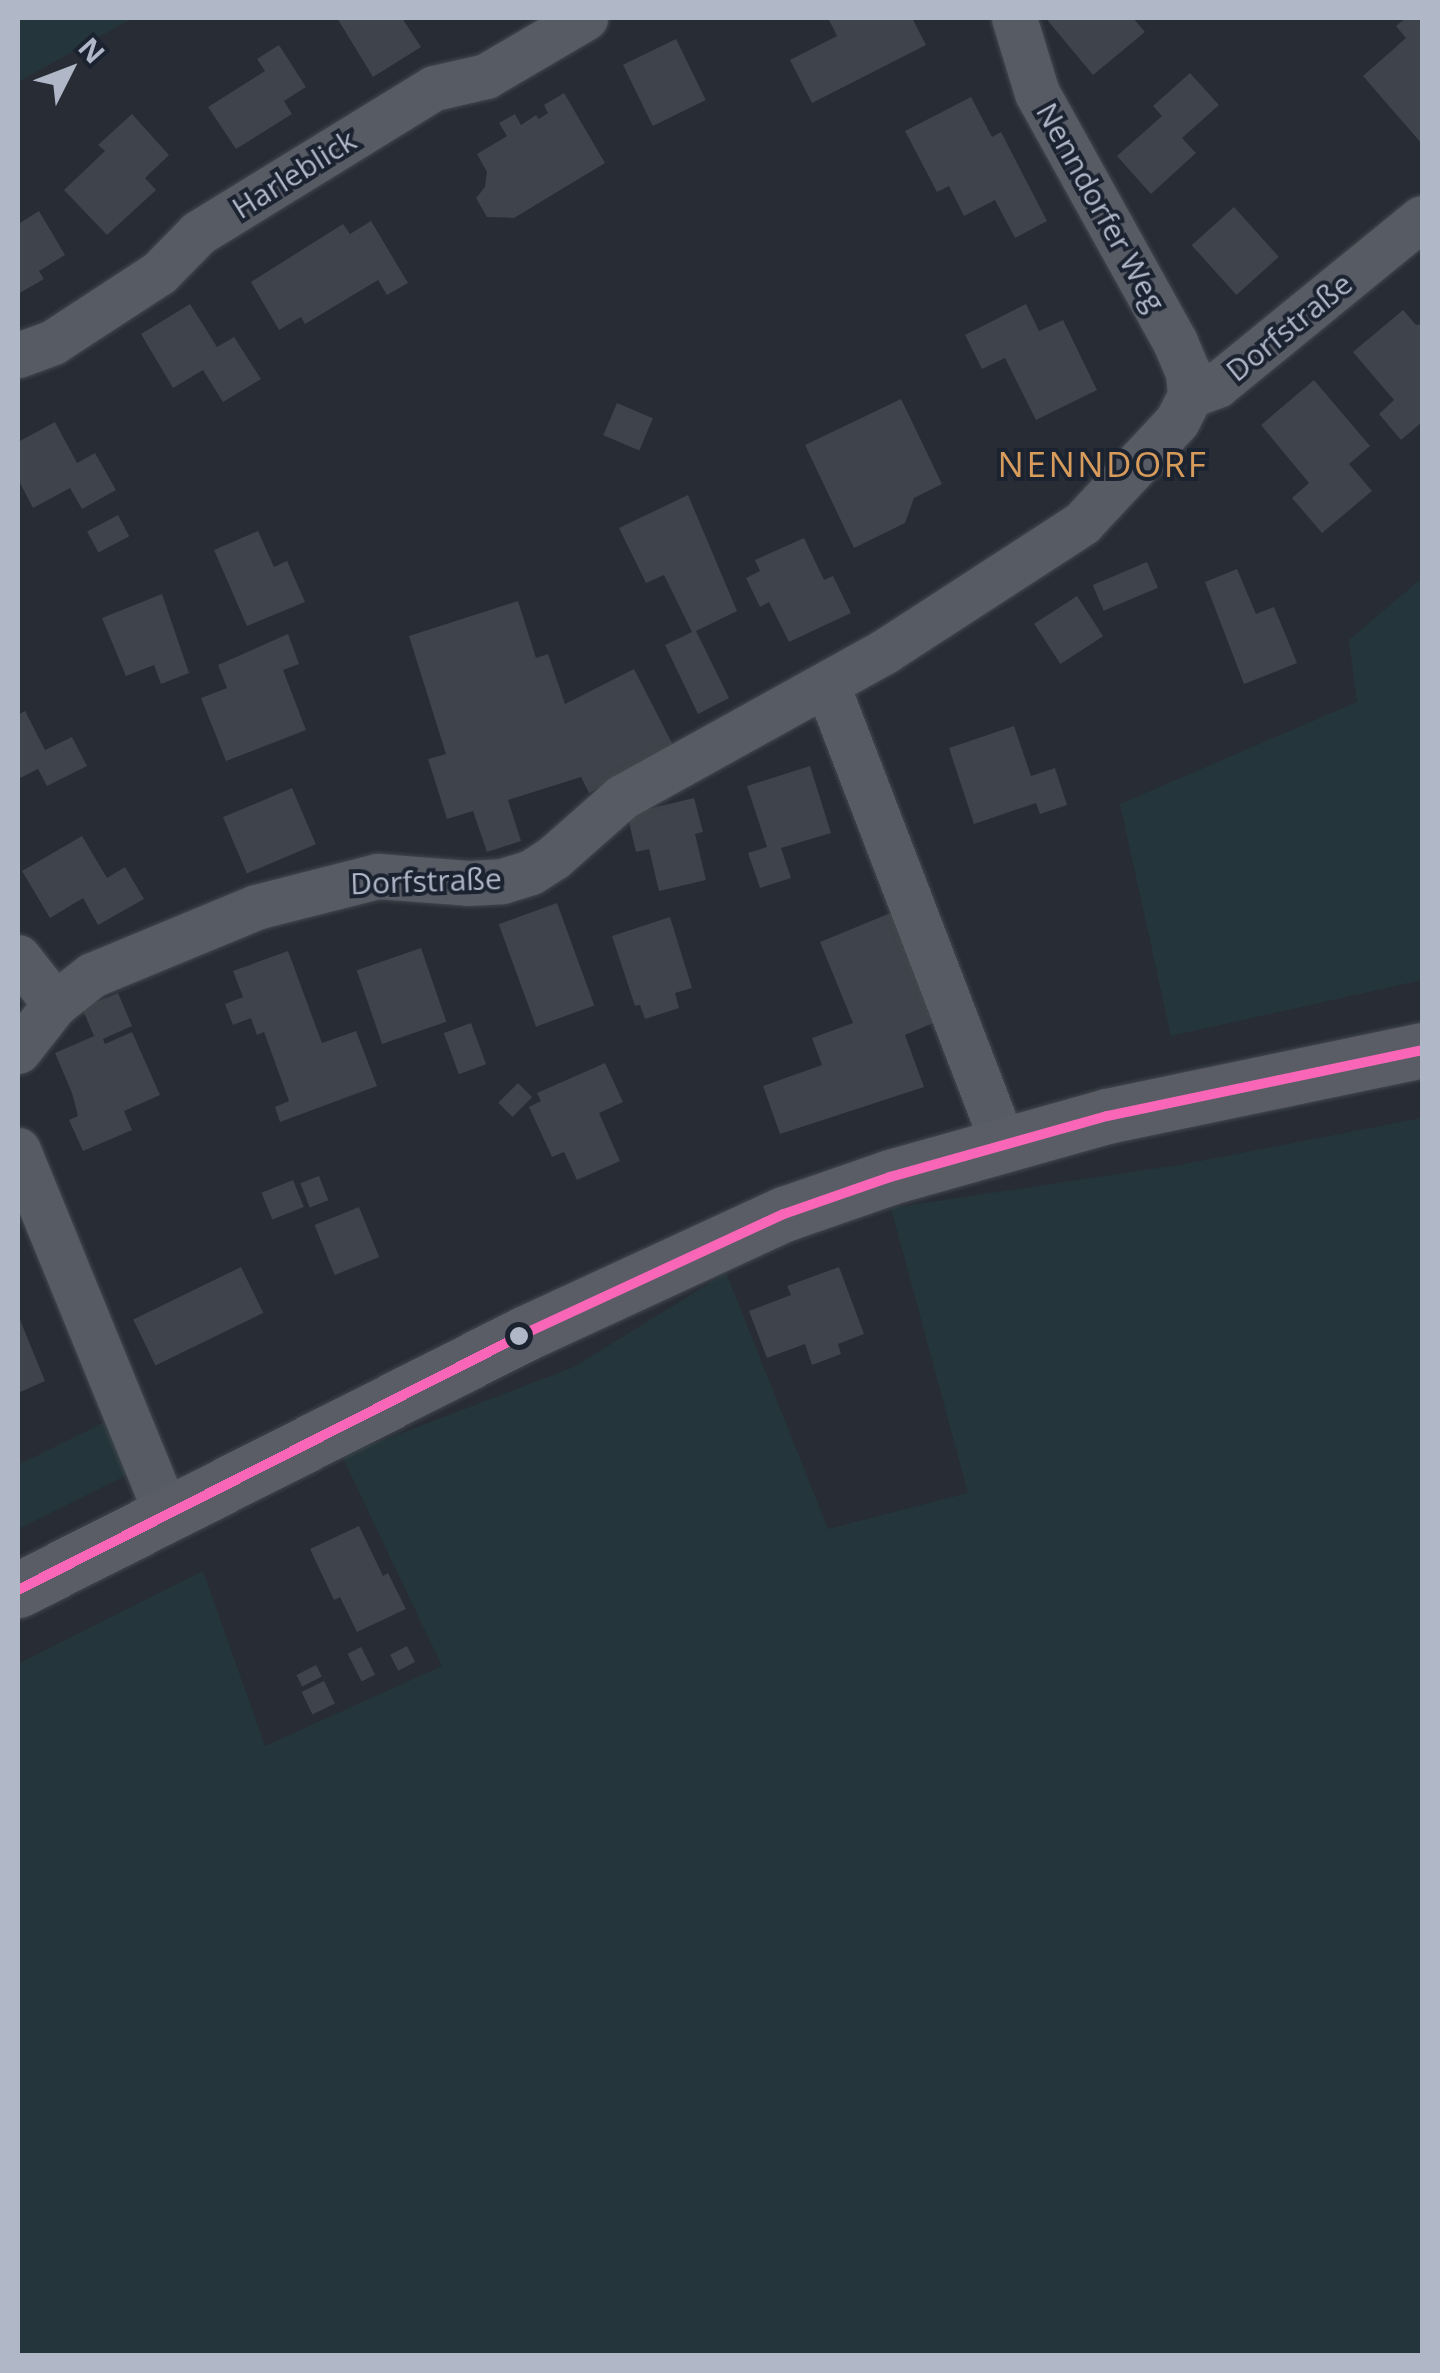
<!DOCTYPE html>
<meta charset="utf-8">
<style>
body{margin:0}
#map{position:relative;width:1440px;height:2373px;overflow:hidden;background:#272c35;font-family:"Open Sans",sans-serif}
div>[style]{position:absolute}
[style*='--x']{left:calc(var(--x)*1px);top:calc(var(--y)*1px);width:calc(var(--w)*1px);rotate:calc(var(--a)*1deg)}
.green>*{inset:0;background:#24363b}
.building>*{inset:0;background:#3f434b;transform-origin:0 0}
.roads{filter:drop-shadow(0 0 2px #43474e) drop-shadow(0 0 2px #43474e)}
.minor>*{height:45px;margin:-22.5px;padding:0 22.5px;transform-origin:22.5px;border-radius:22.5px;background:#575b64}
.primary>*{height:55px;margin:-27.5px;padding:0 27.5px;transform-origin:27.5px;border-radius:27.5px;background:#5a5d65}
.bus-1>*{height:10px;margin:-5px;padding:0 5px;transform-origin:5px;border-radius:5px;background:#fa66b7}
.dots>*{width:28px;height:28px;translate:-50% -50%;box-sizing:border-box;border:5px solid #1b2230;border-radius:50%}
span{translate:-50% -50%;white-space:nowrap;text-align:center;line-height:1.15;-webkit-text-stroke:8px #1b2230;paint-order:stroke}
.street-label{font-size:30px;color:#b0b7c7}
.quarter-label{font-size:35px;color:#d79c5c;letter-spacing:2.5px}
.frame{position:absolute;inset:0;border:20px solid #b0b7c7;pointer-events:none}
.north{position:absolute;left:20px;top:20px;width:100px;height:100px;-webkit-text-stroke:8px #1b2230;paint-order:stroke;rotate:48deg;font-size:28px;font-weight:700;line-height:40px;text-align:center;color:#b0b7c7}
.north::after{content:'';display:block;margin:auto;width:35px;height:45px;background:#b0b7c7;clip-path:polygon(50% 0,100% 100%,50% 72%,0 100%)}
</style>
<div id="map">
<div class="green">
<i style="clip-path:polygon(18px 18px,133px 18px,18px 82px)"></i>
<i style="clip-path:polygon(1422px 578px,1422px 980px,1171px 1036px,1120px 804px,1357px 702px,1349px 640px)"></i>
<i style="clip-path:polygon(1422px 1118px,1422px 2355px,18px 2356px,18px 1664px,203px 1571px,265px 1746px,442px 1666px,342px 1456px,574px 1367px,726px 1273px,828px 1529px,968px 1493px,891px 1208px,1179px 1165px)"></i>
<i style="clip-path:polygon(105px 1422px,127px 1475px,18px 1529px,18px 1465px)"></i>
</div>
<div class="building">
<i style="clip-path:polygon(337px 18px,402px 18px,421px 47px,373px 77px)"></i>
<i style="clip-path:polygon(828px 18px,912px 18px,926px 45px,812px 103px,790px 60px,837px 36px)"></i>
<i style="clip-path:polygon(1052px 18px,1133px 18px,1145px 32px,1093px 75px,1048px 21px)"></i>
<i style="clip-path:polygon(1406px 18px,1422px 18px,1422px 144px,1363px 76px,1406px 38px,1396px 26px)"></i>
<i style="left:676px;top:39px;width:68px;height:59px;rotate:64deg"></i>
<i style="clip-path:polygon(279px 45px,306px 87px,284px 101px,292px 114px,236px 149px,208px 107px,265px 71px,257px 59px)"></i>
<i style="clip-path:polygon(1190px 73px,1219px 105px,1182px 138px,1196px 153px,1151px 194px,1117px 156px,1162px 116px,1153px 106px)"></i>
<i style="clip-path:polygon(564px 93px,605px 163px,514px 218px,487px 217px,476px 198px,485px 187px,487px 172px,477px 154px,507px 136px,499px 123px,515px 114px,521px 125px,536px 115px,539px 119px,548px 113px,544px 105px)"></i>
<i style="clip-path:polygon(971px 97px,992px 137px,1001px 132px,1047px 221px,1015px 238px,995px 200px,964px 216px,949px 186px,937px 192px,905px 131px)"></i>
<i style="clip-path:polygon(132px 114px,169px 155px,145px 178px,156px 190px,107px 235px,64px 190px,105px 151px,98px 145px)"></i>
<i style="left:1234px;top:207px;width:67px;height:57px;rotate:48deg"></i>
<i style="clip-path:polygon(39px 211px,65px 255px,39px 271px,44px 279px,18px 294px,18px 224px)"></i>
<i style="clip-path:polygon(371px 221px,408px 283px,387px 295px,378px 280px,305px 324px,301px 317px,279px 330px,251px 282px,343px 224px,350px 234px)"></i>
<i style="clip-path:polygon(190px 304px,217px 347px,234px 337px,261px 379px,223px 402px,203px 370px,173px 388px,141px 334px)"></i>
<i style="clip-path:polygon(1026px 304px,1039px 331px,1063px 320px,1097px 390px,1036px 420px,1005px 358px,982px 369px,965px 335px)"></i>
<i style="clip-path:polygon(1403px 310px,1416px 325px,1422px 324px,1422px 422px,1401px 440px,1379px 414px,1394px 400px,1353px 352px)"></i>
<i style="clip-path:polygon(1314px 380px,1370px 446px,1349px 464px,1372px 491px,1322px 533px,1292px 498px,1309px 483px,1261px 425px)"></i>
<i style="clip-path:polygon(901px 399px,942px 484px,914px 498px,905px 523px,854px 548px,805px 445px)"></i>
<i style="left:617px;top:403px;width:39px;height:35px;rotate:23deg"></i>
<i style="clip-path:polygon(55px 422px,77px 463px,95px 453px,116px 490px,82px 509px,70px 488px,33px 508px,18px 479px,18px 442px)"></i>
<i style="clip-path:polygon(688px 495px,737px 611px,696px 631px,729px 698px,698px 714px,665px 645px,692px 632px,664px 575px,646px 583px,619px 528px)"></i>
<i style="left:118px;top:515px;width:24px;height:35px;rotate:62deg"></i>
<i style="clip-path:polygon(258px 531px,274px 567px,287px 561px,305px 602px,247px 626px,214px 550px)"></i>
<i style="clip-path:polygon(804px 538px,824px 580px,833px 576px,851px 613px,789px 642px,769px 602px,760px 607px,746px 578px,760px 571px,755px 560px)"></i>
<i style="left:1147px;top:562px;width:28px;height:59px;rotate:67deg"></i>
<i style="clip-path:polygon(1237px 569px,1256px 614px,1274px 607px,1297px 663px,1244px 684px,1205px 582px)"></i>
<i style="clip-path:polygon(162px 594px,189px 673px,161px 684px,154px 665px,126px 676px,102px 618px)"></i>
<i style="left:1077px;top:596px;width:48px;height:51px;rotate:57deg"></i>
<i style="clip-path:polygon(518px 601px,536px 658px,548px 654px,565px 704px,634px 669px,675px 749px,589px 793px,581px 777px,508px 800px,521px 841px,487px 852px,473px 811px,447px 819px,428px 759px,446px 754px,409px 636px)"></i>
<i style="clip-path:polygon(288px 634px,299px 664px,283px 670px,306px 730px,226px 761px,201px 698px,227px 688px,218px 665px)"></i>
<i style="clip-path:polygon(25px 711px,45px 750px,72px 737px,87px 766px,47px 786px,38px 769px,18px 779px,18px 715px)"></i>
<i style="clip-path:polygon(1014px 726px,1031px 776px,1055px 768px,1067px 805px,1040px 814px,1036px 803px,974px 824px,949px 748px)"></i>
<i style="clip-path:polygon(810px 766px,831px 833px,781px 848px,791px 878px,760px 888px,748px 853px,767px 847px,747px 786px)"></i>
<i style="left:292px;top:788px;width:61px;height:75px;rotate:67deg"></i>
<i style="clip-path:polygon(694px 798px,703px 832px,695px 834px,706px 880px,659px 891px,649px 849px,636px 852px,627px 814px)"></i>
<i style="clip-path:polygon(82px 836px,107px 878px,125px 867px,144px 899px,98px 925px,83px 898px,50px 918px,22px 871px)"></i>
<i style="left:557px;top:903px;width:109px;height:62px;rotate:70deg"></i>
<i style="clip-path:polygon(893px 912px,938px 1021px,905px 1035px,924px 1087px,780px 1134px,763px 1086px,822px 1065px,812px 1038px,853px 1023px,820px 942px)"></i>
<i style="clip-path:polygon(670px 917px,692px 988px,675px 993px,679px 1008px,645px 1019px,640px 1005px,635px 1006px,612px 936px)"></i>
<i style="left:421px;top:948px;width:78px;height:68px;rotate:71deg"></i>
<i style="clip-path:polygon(288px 951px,322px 1043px,356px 1031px,377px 1086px,280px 1122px,275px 1107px,289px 1101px,264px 1032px,257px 1035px,251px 1018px,233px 1025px,225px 1004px,243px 997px,233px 971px)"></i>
<i style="clip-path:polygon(118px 993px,132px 1026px,103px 1039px,105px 1044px,132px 1032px,160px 1095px,124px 1111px,132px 1130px,83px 1151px,69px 1120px,78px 1116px,72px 1093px,55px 1053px,94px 1036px,82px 1008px)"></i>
<i style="left:471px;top:1023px;width:44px;height:29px;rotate:70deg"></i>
<i style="clip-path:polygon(605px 1063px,623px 1102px,599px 1113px,620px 1161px,577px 1180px,564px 1152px,552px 1157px,529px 1107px,541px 1101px,537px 1093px)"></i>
<i style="left:518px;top:1083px;width:20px;height:28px;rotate:45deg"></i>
<i style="left:319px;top:1176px;width:26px;height:20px;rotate:69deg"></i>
<i style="left:293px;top:1180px;width:29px;height:34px;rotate:68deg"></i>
<i style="left:359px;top:1207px;width:54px;height:48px;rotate:68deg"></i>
<i style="left:241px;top:1267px;width:51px;height:120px;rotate:64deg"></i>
<i style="clip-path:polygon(839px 1267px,864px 1334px,838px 1344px,841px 1354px,812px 1365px,805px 1344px,767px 1358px,749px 1311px,791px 1295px,787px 1286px)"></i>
<i style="clip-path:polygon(18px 1315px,45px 1381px,18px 1393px)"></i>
<i style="clip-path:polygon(359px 1526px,383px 1576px,388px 1573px,406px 1609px,357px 1632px,340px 1597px,334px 1600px,310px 1549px)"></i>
<i style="left:407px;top:1646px;width:18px;height:19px;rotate:63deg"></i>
<i style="left:361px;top:1647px;width:31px;height:15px;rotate:63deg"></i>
<i style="left:316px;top:1665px;width:13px;height:22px;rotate:63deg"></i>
<i style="left:324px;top:1681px;width:25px;height:25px;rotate:64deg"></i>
</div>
<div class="roads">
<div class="minor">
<i style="--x:1014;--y:18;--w:78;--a:73"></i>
<i style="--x:1037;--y:93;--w:285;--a:61"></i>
<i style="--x:1175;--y:342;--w:33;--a:67"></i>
<i style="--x:1188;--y:372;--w:23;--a:85"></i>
<i style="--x:18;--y:355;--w:37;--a:-20"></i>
<i style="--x:53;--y:342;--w:126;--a:-33.1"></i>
<i style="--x:159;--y:273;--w:56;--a:-45.7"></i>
<i style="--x:198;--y:233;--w:277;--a:-31.6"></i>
<i style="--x:434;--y:88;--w:53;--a:-13"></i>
<i style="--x:486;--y:76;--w:115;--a:-30.4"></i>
<i style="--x:827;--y:685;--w:493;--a:69"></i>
<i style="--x:18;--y:957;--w:60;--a:51.8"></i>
<i style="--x:18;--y:1051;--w:60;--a:-51.8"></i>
<i style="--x:55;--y:1004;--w:47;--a:-38.1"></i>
<i style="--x:92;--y:975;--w:178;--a:-22.5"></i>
<i style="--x:256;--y:907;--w:126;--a:-14.3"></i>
<i style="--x:378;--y:876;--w:90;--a:4.4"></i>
<i style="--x:468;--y:883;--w:34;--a:-3"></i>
<i style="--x:502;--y:881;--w:30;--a:-17"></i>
<i style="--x:531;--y:872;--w:27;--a:-33"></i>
<i style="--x:554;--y:857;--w:91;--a:-41.4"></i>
<i style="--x:622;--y:797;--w:301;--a:-29"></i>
<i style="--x:885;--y:651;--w:235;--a:-33"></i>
<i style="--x:1082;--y:523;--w:139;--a:-47"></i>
<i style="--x:1177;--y:421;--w:29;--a:-63"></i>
<i style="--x:1190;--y:395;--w:29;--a:-20"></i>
<i style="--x:1217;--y:385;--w:264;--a:-39.2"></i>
<i style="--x:18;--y:1150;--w:394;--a:67.8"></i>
</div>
<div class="primary">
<i style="--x:18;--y:1590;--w:569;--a:-26.84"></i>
<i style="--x:526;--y:1333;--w:284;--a:-24.8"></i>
<i style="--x:784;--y:1214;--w:112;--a:-19.2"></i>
<i style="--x:890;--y:1177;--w:225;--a:-15.7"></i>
<i style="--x:1107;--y:1116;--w:322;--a:-11.8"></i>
</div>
</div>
<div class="bus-1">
<i style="--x:18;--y:1590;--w:569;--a:-26.84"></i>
<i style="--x:526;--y:1333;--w:284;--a:-24.8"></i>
<i style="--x:784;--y:1214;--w:112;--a:-19.2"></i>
<i style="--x:890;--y:1177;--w:225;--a:-15.7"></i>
<i style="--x:1107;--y:1116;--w:322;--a:-11.8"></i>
</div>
<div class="dots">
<i style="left:519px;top:1336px;background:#b0b7c7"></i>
</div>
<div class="street-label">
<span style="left:294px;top:174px;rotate:-32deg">Harleblick</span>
<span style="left:1101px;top:207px;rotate:61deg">Nenndorfer Weg</span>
<span style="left:1289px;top:327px;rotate:-39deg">Dorfstraße</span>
<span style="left:426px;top:881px;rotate:-2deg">Dorfstraße</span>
</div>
<div class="quarter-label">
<span style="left:1103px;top:464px">NENNDORF</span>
</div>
<div class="frame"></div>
<div class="north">N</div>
</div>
